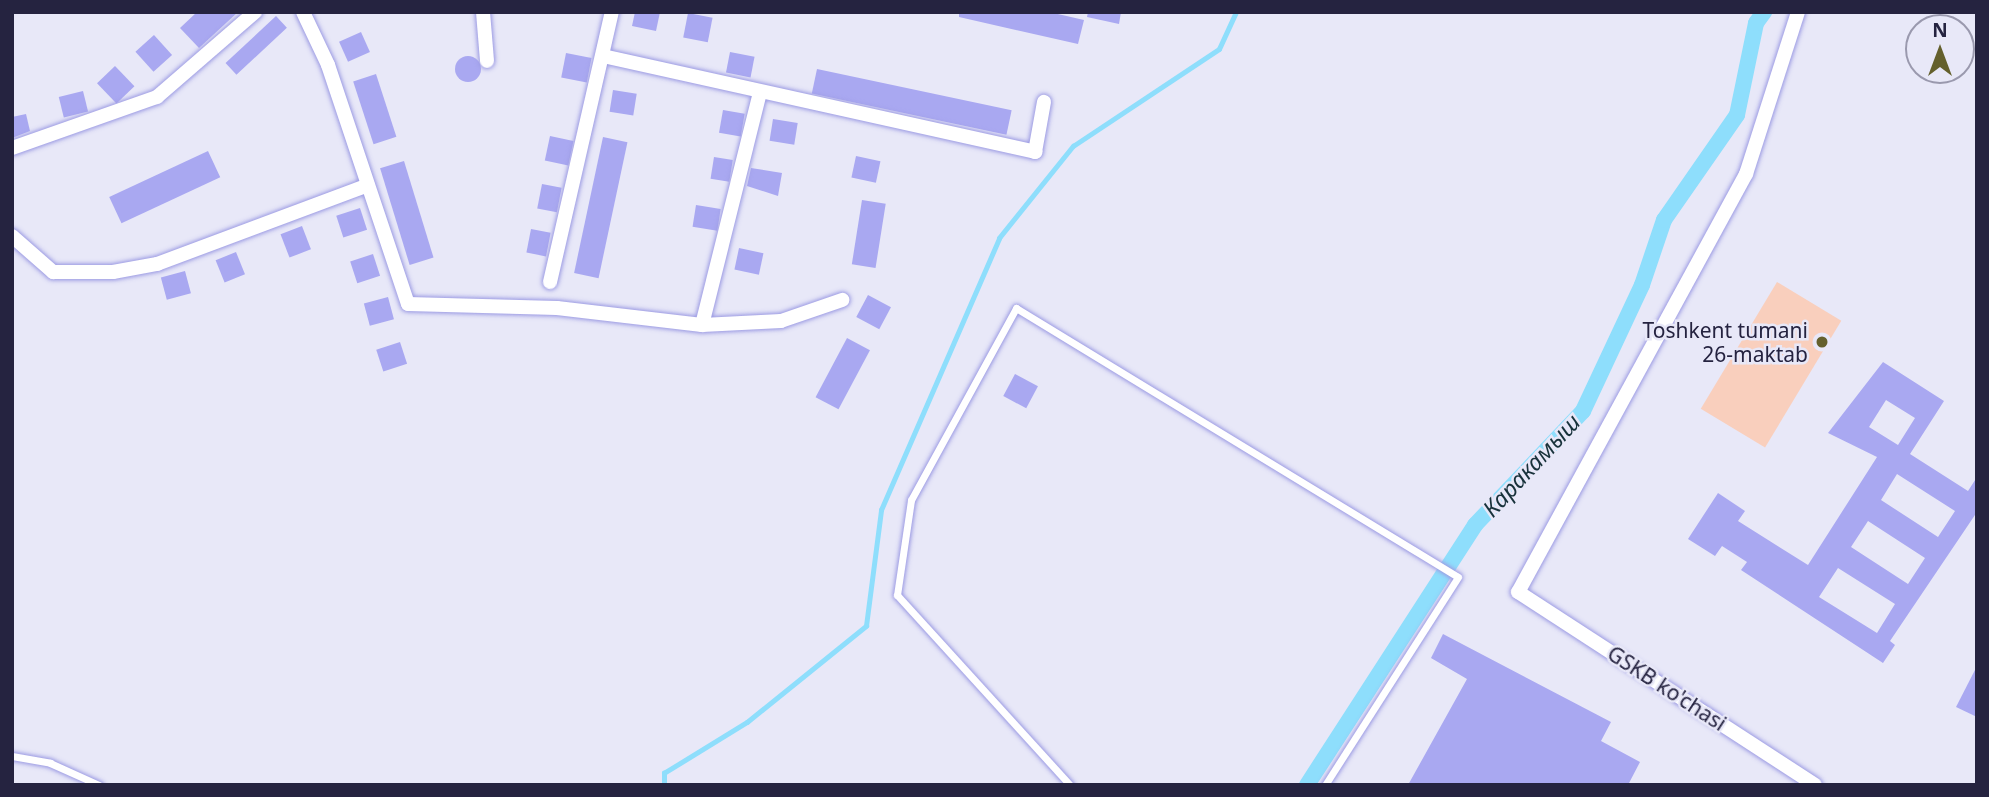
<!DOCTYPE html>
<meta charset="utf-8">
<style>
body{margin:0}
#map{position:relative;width:1989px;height:797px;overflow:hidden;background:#e8e8f8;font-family:"Noto Sans",sans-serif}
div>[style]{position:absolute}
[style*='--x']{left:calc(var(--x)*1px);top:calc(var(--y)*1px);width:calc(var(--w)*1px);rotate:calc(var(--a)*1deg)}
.green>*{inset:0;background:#f9cfbd;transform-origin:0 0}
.stream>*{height:4.5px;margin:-2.25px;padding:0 2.25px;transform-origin:2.25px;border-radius:2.25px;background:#8edefc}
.canal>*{height:16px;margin:-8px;padding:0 8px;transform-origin:8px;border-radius:8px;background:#8edefc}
.building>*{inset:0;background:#a9a8f1;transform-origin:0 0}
.round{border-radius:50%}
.roads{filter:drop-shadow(0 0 2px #9c9be3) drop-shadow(0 0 2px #9c9be3)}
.service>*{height:7px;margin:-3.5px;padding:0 3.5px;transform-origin:3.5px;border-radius:3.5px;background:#fff}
.minor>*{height:14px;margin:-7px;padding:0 7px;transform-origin:7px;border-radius:7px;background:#fff}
.dots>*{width:19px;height:19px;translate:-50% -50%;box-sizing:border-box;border:4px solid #e8e8f8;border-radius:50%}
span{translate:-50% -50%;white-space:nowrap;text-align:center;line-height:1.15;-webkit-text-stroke:5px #e8e8f8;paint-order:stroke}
.poi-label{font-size:21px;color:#252340}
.right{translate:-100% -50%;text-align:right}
.street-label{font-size:21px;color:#252340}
.water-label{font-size:23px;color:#18323b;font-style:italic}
.frame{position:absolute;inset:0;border:14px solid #252340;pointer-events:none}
.north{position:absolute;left:1905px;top:14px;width:70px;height:70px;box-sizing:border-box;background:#e8e8f8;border:2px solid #9a99ae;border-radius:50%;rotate:0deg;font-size:19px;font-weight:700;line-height:28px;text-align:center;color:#252340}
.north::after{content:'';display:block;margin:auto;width:24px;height:32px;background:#64602d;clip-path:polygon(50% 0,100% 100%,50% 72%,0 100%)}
</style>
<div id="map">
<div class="green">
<i style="left:1777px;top:282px;width:75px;height:148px;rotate:31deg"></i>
</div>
<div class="stream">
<i style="--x:664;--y:785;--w:12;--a:-90"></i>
<i style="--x:664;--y:773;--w:97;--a:-31.6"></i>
<i style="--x:747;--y:722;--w:153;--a:-38.9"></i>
<i style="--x:866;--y:626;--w:117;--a:-82.6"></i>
<i style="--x:881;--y:510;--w:296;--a:-66.5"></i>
<i style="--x:999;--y:238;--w:118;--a:-51.2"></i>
<i style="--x:1073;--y:146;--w:175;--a:-33.6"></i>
<i style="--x:1219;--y:49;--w:41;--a:-65.3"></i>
</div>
<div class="canal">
<i style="--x:1307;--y:785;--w:310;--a:-57.1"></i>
<i style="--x:1475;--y:525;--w:157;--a:-46.5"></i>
<i style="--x:1583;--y:411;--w:139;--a:-64.9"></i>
<i style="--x:1642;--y:285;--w:69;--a:-71.3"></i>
<i style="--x:1664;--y:220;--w:128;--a:-55.2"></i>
<i style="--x:1737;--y:115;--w:94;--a:-78.3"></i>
<i style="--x:1756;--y:23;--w:14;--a:-54"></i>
</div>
<div class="building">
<i style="clip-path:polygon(197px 12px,238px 12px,199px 48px,180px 28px)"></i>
<i style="clip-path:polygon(635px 12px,660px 12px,656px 31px,632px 26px)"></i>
<i style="clip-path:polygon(959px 12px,1049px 12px,1084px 20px,1078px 44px,959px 17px)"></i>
<i style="clip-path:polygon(1088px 12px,1121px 12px,1119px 24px,1087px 17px)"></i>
<i style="left:688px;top:13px;width:25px;height:25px;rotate:11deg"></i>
<i style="left:276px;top:16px;width:16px;height:69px;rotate:47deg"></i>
<i style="left:361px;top:32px;width:22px;height:24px;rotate:66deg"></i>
<i style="left:154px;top:35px;width:27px;height:25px;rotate:48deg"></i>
<i style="left:730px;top:52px;width:25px;height:21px;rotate:11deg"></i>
<i style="left:566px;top:53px;width:26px;height:25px;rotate:11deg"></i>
<i class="round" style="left:455px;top:56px;width:26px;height:26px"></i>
<i style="left:115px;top:66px;width:28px;height:25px;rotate:46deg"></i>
<i style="left:817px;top:69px;width:199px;height:25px;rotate:12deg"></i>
<i style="left:376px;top:74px;width:66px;height:24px;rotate:72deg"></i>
<i style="left:613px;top:90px;width:24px;height:22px;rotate:9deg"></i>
<i style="left:83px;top:91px;width:21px;height:25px;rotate:76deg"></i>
<i style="left:723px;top:110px;width:22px;height:23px;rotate:10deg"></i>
<i style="clip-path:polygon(26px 114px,30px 131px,12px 138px,12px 117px)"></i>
<i style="left:773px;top:119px;width:25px;height:22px;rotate:9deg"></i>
<i style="left:550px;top:136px;width:24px;height:25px;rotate:12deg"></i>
<i style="left:603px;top:137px;width:25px;height:139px;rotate:12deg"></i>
<i style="left:208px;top:151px;width:29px;height:109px;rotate:65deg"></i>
<i style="left:856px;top:156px;width:25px;height:22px;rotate:12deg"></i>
<i style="left:714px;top:157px;width:19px;height:22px;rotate:9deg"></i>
<i style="left:404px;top:161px;width:101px;height:25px;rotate:73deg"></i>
<i style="clip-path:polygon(751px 168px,782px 173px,778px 196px,747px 186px)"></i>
<i style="left:542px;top:184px;width:20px;height:25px;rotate:11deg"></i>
<i style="left:862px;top:200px;width:24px;height:65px;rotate:9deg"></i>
<i style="left:696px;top:205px;width:25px;height:22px;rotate:9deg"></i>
<i style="left:360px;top:208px;width:23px;height:25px;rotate:72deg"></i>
<i style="left:302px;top:226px;width:25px;height:23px;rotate:69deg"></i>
<i style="left:531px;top:229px;width:20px;height:24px;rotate:11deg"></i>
<i style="left:739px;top:248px;width:25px;height:22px;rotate:12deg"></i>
<i style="left:236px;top:252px;width:24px;height:22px;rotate:68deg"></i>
<i style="left:373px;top:254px;width:23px;height:24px;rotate:72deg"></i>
<i style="left:185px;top:271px;width:23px;height:25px;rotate:75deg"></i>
<i style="left:868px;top:295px;width:26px;height:25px;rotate:28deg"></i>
<i style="left:388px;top:297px;width:23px;height:25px;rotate:75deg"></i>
<i style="left:847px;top:338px;width:26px;height:67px;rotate:28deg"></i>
<i style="left:400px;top:342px;width:23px;height:25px;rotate:72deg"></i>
<i style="clip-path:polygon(evenodd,1883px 362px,1944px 401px,1910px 454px,1968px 491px,1977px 477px,1977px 512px,1890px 641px,1895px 645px,1883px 663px,1741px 570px,1747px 562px,1722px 546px,1715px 556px,1688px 539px,1718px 493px,1745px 511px,1738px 521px,1808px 565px,1877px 457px,1828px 433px,1883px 362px,1886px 400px,1915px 418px,1898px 445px,1869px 427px,1886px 400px,1883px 362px,1897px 474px,1955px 511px,1938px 537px,1881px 500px,1897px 474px,1883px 362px,1868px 521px,1925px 558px,1908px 584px,1851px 547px,1868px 521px,1883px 362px,1838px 568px,1895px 604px,1877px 633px,1819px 597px,1838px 568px)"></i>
<i style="left:1015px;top:374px;width:26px;height:25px;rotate:28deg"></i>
<i style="clip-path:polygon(1443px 634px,1611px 722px,1601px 741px,1640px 762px,1628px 785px,1408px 785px,1467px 679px,1431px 658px)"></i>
<i style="clip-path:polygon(1977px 666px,1977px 717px,1956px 707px)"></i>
</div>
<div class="roads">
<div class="service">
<i style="--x:12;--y:756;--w:39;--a:10"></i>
<i style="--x:50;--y:763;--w:54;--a:24.2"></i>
<i style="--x:1070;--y:785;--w:257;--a:-132.3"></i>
<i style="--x:897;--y:595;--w:96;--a:-81.6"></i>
<i style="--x:911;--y:500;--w:219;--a:-61.3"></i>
<i style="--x:1016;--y:308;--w:517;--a:31.32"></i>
<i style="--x:1458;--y:577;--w:247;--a:122.6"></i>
</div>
<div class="minor">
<i style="--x:303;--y:12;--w:59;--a:64.7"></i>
<i style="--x:328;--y:65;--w:252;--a:71.5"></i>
<i style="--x:408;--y:304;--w:149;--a:1.5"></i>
<i style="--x:557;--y:308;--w:146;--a:6.7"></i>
<i style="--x:702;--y:325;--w:79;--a:-2.9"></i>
<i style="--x:781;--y:321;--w:65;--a:-19"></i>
<i style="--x:483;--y:12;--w:49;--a:85.3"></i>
<i style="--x:1798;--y:12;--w:170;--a:107.8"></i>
<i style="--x:1746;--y:174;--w:476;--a:118.6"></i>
<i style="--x:1518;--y:592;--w:354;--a:33"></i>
<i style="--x:603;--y:56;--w:443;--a:12.5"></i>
<i style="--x:1035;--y:152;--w:51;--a:-79.8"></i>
<i style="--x:12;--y:148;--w:154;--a:-19.4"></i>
<i style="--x:157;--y:97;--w:130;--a:-40.9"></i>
<i style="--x:12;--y:236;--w:55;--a:41.3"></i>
<i style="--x:53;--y:272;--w:60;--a:0"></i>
<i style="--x:113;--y:272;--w:45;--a:-10.3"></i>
<i style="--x:157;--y:264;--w:225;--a:-20.5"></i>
<i style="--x:550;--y:282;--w:277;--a:-77.1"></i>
<i style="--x:702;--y:325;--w:239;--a:-76"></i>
</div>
</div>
<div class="dots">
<i style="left:1822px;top:342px;background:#64602d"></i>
</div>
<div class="poi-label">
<span class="right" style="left:1808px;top:342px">Toshkent tumani<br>26-maktab</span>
</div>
<div class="street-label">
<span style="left:1667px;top:688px;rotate:33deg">GSKB ko'chasi</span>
</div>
<div class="water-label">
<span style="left:1531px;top:465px;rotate:-47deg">Каракамыш</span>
</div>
<div class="frame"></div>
<div class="north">N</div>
</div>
